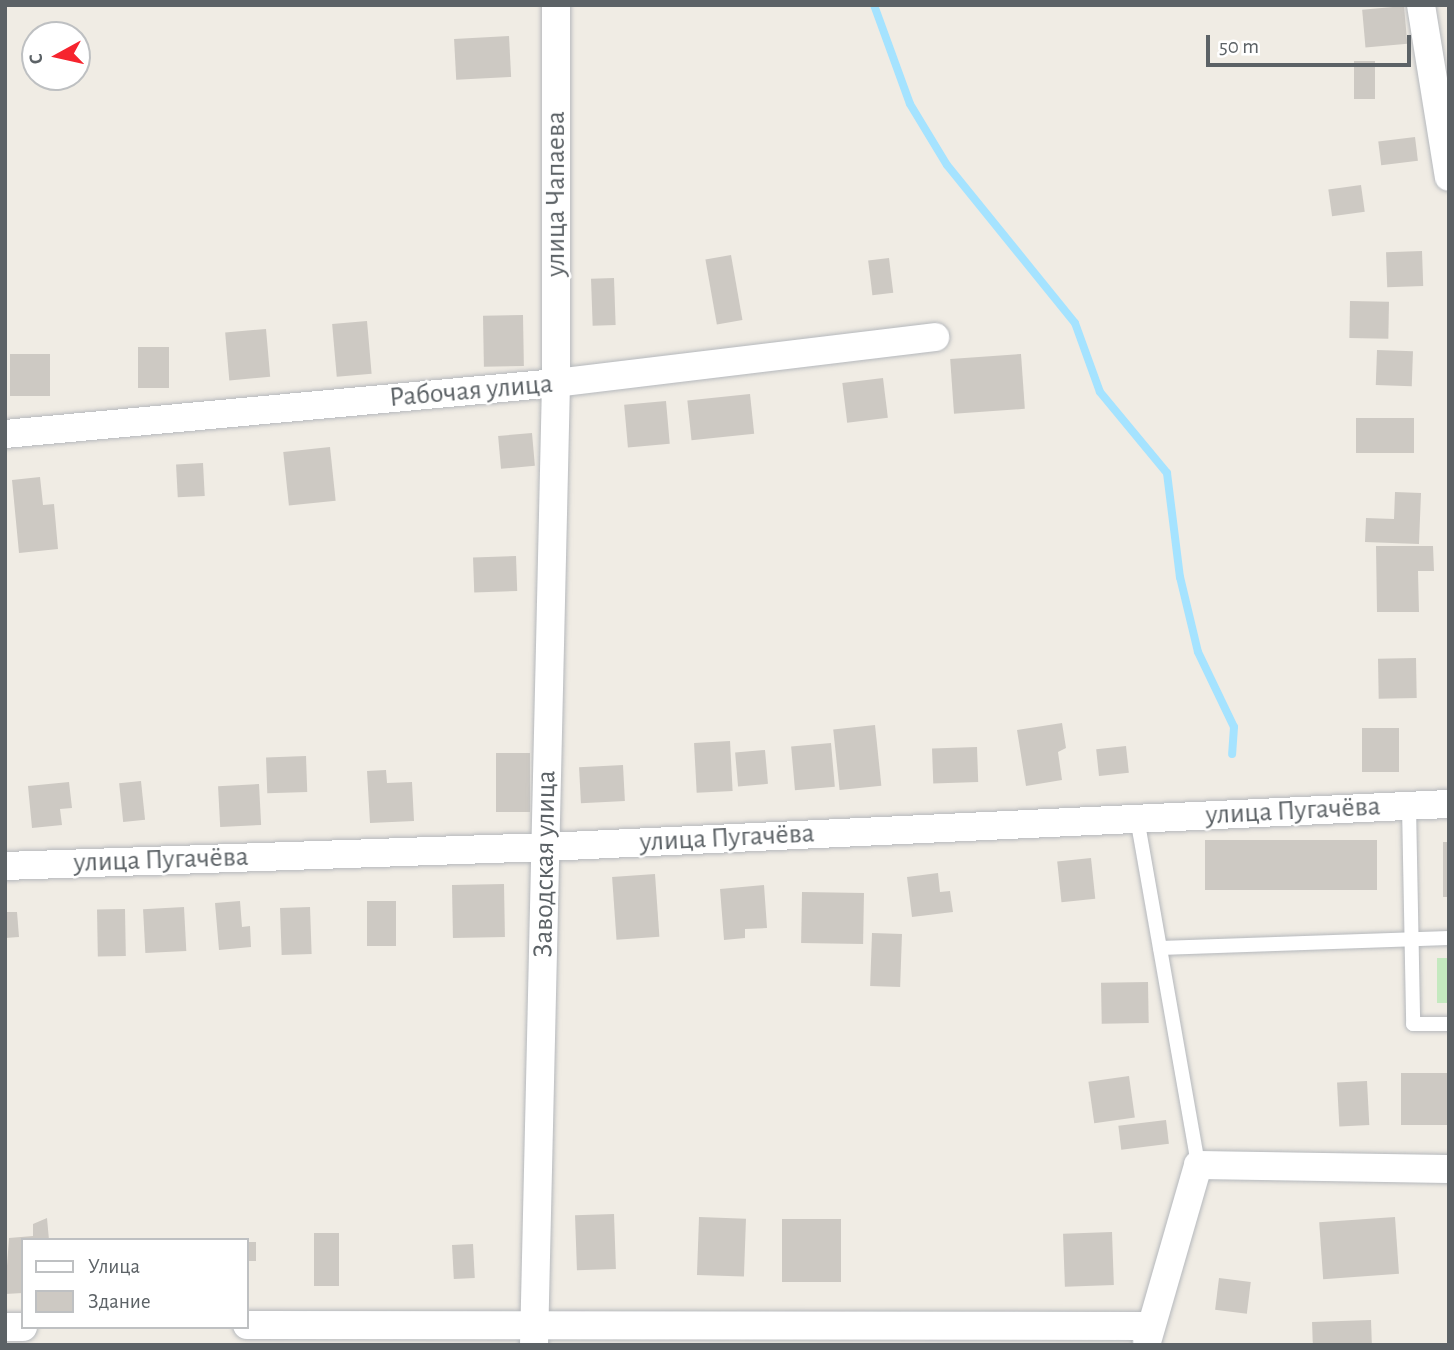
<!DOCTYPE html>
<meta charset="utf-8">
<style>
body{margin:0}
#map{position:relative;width:1454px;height:1350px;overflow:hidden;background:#f0ece4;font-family:"Alegreya Sans",sans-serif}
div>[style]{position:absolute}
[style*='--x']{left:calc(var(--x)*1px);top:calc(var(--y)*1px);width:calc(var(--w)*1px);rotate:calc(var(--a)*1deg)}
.green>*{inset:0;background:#c4e9bf;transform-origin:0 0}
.stream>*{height:8px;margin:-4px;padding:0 4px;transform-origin:4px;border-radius:4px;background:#a5e3ff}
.building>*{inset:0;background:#cdc9c3;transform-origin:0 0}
.roads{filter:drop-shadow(0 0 2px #b5b8bc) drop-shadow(0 0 2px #b5b8bc)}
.service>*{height:14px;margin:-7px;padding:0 7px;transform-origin:7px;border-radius:7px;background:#fff}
.minor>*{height:28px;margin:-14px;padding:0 14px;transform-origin:14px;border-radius:14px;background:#fff}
span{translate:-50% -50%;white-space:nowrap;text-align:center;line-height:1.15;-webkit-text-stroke:5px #fff;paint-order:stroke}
.street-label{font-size:28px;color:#5c6266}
.frame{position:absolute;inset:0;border:7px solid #5c6266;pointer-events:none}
.legend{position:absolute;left:21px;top:1238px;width:228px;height:91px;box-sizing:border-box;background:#fff;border:2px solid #bec0c2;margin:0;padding:9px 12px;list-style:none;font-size:21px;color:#5c6266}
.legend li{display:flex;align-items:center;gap:14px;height:35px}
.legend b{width:35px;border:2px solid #bec0c2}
.north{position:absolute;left:21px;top:21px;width:70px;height:70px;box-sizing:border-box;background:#fff;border:2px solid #bec0c2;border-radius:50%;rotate:262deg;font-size:19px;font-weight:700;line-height:28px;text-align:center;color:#5c6266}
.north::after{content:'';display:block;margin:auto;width:24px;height:32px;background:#f6242e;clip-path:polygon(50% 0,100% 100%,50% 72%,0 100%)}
.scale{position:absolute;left:1206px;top:35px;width:205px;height:32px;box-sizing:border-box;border:4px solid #5c6266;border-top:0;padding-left:9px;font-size:21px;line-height:24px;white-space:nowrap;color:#5c6266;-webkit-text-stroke:5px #fff;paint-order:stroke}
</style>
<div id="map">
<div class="green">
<i style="left:1437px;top:958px;width:12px;height:45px"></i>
</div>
<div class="stream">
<i style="--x:874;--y:5;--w:105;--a:70"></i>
<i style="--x:910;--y:104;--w:71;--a:58.8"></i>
<i style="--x:947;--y:165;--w:203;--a:51"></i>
<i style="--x:1075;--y:323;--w:73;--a:70.1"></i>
<i style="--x:1100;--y:392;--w:105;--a:50.4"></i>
<i style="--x:1167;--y:473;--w:105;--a:82.9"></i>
<i style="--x:1180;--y:577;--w:77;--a:76.5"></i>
<i style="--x:1198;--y:652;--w:83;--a:64.4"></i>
<i style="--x:1234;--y:727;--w:27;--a:94"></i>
</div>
<div class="building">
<i style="left:1404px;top:6px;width:38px;height:42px;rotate:85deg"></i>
<i style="left:509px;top:36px;width:41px;height:55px;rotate:87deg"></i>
<i style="left:1354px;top:61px;width:21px;height:38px"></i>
<i style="left:1415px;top:137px;width:24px;height:37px;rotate:83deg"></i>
<i style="left:1361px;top:185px;width:27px;height:33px;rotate:82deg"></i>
<i style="left:1422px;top:251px;width:35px;height:36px;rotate:88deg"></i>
<i style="left:731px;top:255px;width:66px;height:26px;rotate:80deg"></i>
<i style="left:889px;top:258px;width:35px;height:21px;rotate:83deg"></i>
<i style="left:614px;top:278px;width:47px;height:23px;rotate:88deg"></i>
<i style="left:1350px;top:301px;width:39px;height:37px;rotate:1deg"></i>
<i style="left:523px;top:315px;width:51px;height:40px;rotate:89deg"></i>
<i style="left:367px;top:321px;width:53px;height:35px;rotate:85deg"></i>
<i style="left:266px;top:329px;width:48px;height:41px;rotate:85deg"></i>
<i style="left:169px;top:347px;width:41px;height:31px;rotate:90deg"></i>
<i style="left:1377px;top:350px;width:36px;height:35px;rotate:2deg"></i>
<i style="left:10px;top:354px;width:40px;height:42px"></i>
<i style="left:1021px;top:354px;width:55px;height:71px;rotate:86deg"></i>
<i style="left:883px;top:378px;width:40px;height:41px;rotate:83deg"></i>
<i style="left:750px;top:394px;width:40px;height:63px;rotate:84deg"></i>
<i style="left:666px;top:401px;width:43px;height:42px;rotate:85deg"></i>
<i style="left:1414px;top:418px;width:35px;height:58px;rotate:90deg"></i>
<i style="left:532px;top:433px;width:33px;height:34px;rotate:85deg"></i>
<i style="left:330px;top:447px;width:54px;height:47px;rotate:84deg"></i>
<i style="left:203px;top:463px;width:33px;height:27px;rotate:87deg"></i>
<i style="clip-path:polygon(40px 477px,43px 505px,54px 504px,58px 549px,19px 553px,12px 480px)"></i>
<i style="clip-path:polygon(1395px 492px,1421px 493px,1419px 544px,1365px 542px,1366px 518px,1394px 519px)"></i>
<i style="clip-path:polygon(1376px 546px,1433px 546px,1434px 571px,1418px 571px,1419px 612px,1377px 612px)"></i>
<i style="left:516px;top:556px;width:35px;height:43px;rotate:88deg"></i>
<i style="left:1416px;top:658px;width:40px;height:38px;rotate:89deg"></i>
<i style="clip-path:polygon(1062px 723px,1066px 748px,1058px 752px,1062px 780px,1026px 786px,1017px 730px)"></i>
<i style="left:875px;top:725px;width:61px;height:42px;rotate:84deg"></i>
<i style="left:1362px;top:728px;width:37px;height:44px"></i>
<i style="left:730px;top:741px;width:50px;height:36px;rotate:87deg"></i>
<i style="left:831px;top:743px;width:44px;height:40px;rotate:85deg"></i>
<i style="left:1126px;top:746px;width:27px;height:30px;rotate:84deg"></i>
<i style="left:977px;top:747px;width:35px;height:45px;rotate:88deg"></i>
<i style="left:765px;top:750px;width:34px;height:30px;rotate:85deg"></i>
<i style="left:496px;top:753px;width:34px;height:59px"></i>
<i style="left:306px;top:756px;width:36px;height:40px;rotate:88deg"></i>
<i style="left:623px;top:765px;width:36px;height:44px;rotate:87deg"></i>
<i style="clip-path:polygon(386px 770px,387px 783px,412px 782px,414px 821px,370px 823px,367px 771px)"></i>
<i style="left:141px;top:781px;width:39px;height:22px;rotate:84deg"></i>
<i style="clip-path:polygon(69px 782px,72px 808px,60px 809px,62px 825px,32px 828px,28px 786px)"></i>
<i style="left:259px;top:784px;width:41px;height:41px;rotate:87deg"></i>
<i style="left:1377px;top:840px;width:50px;height:172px;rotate:90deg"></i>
<i style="left:1443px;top:842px;width:6px;height:55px"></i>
<i style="left:1091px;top:858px;width:41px;height:34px;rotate:84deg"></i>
<i style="clip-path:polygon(938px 873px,940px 892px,950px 891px,953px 912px,912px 917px,907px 877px)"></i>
<i style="left:655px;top:874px;width:63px;height:43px;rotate:86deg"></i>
<i style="left:504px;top:884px;width:53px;height:52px;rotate:89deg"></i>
<i style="clip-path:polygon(764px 885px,767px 928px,745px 929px,745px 938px,724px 940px,720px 889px)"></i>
<i style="left:802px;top:892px;width:62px;height:51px;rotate:1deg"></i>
<i style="clip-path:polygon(240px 901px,242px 927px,250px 926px,251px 947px,219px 950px,215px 903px)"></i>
<i style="left:367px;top:901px;width:29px;height:45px"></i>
<i style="left:184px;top:907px;width:44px;height:41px;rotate:87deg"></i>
<i style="left:310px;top:907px;width:47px;height:30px;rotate:88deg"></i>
<i style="left:125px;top:909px;width:47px;height:28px;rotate:89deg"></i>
<i style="clip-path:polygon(5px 912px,17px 912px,19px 937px,5px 938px)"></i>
<i style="left:872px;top:933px;width:30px;height:53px;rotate:2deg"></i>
<i style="left:1148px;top:982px;width:41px;height:47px;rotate:89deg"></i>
<i style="left:1449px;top:1073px;width:52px;height:48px;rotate:90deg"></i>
<i style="left:1129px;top:1076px;width:42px;height:41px;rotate:82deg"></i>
<i style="left:1367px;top:1081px;width:44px;height:30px;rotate:87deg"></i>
<i style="left:1166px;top:1120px;width:24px;height:48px;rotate:83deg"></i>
<i style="left:614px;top:1214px;width:55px;height:39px;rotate:88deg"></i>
<i style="left:699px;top:1217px;width:47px;height:58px;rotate:2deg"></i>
<i style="left:1395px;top:1217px;width:57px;height:76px;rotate:86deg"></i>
<i style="clip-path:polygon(47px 1218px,49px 1240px,23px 1240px,23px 1293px,5px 1294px,9px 1238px,33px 1236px,33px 1224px)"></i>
<i style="left:782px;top:1219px;width:59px;height:63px"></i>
<i style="left:1112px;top:1232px;width:53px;height:49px;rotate:88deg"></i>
<i style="left:314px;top:1233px;width:25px;height:53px"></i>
<i style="left:247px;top:1242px;width:9px;height:19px"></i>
<i style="left:473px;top:1244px;width:34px;height:21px;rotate:87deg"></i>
<i style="left:1219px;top:1278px;width:32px;height:32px;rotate:7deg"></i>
<i style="left:1371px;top:1320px;width:24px;height:59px;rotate:88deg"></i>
</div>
<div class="roads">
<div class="service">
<i style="--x:1409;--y:806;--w:218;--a:88.9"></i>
<i style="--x:1413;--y:1024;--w:36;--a:0"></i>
<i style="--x:1137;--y:818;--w:352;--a:80"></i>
<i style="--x:1160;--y:948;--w:289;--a:-2"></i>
</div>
<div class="minor">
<i style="--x:1421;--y:5;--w:174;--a:80.8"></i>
<i style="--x:5;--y:434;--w:553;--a:-5.29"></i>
<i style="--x:556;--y:383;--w:382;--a:-6.9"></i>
<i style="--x:5;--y:866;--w:541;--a:-2.01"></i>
<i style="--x:546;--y:847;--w:904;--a:-2.73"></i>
<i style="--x:247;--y:1325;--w:902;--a:0.06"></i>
<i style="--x:5;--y:1327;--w:18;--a:0"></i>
<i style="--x:1147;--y:1342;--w:184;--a:-73.9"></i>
<i style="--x:1198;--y:1165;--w:251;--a:0.9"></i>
<i style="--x:534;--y:1345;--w:962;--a:-88.69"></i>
<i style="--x:556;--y:383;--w:378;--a:-90"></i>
</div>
</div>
<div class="street-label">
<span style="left:556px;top:194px;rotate:-90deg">улица Чапаева</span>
<span style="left:471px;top:391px;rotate:-5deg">Рабочая улица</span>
<span style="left:1293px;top:811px;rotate:-3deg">улица Пугачёва</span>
<span style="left:727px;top:838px;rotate:-3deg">улица Пугачёва</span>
<span style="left:161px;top:860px;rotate:-2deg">улица Пугачёва</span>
<span style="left:545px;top:864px;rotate:-89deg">Заводская улица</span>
</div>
<div class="frame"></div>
<ul class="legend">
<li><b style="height:9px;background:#fff"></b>Улица</li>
<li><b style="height:19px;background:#cdc9c3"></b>Здание</li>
</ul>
<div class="north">С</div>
<div class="scale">50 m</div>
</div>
